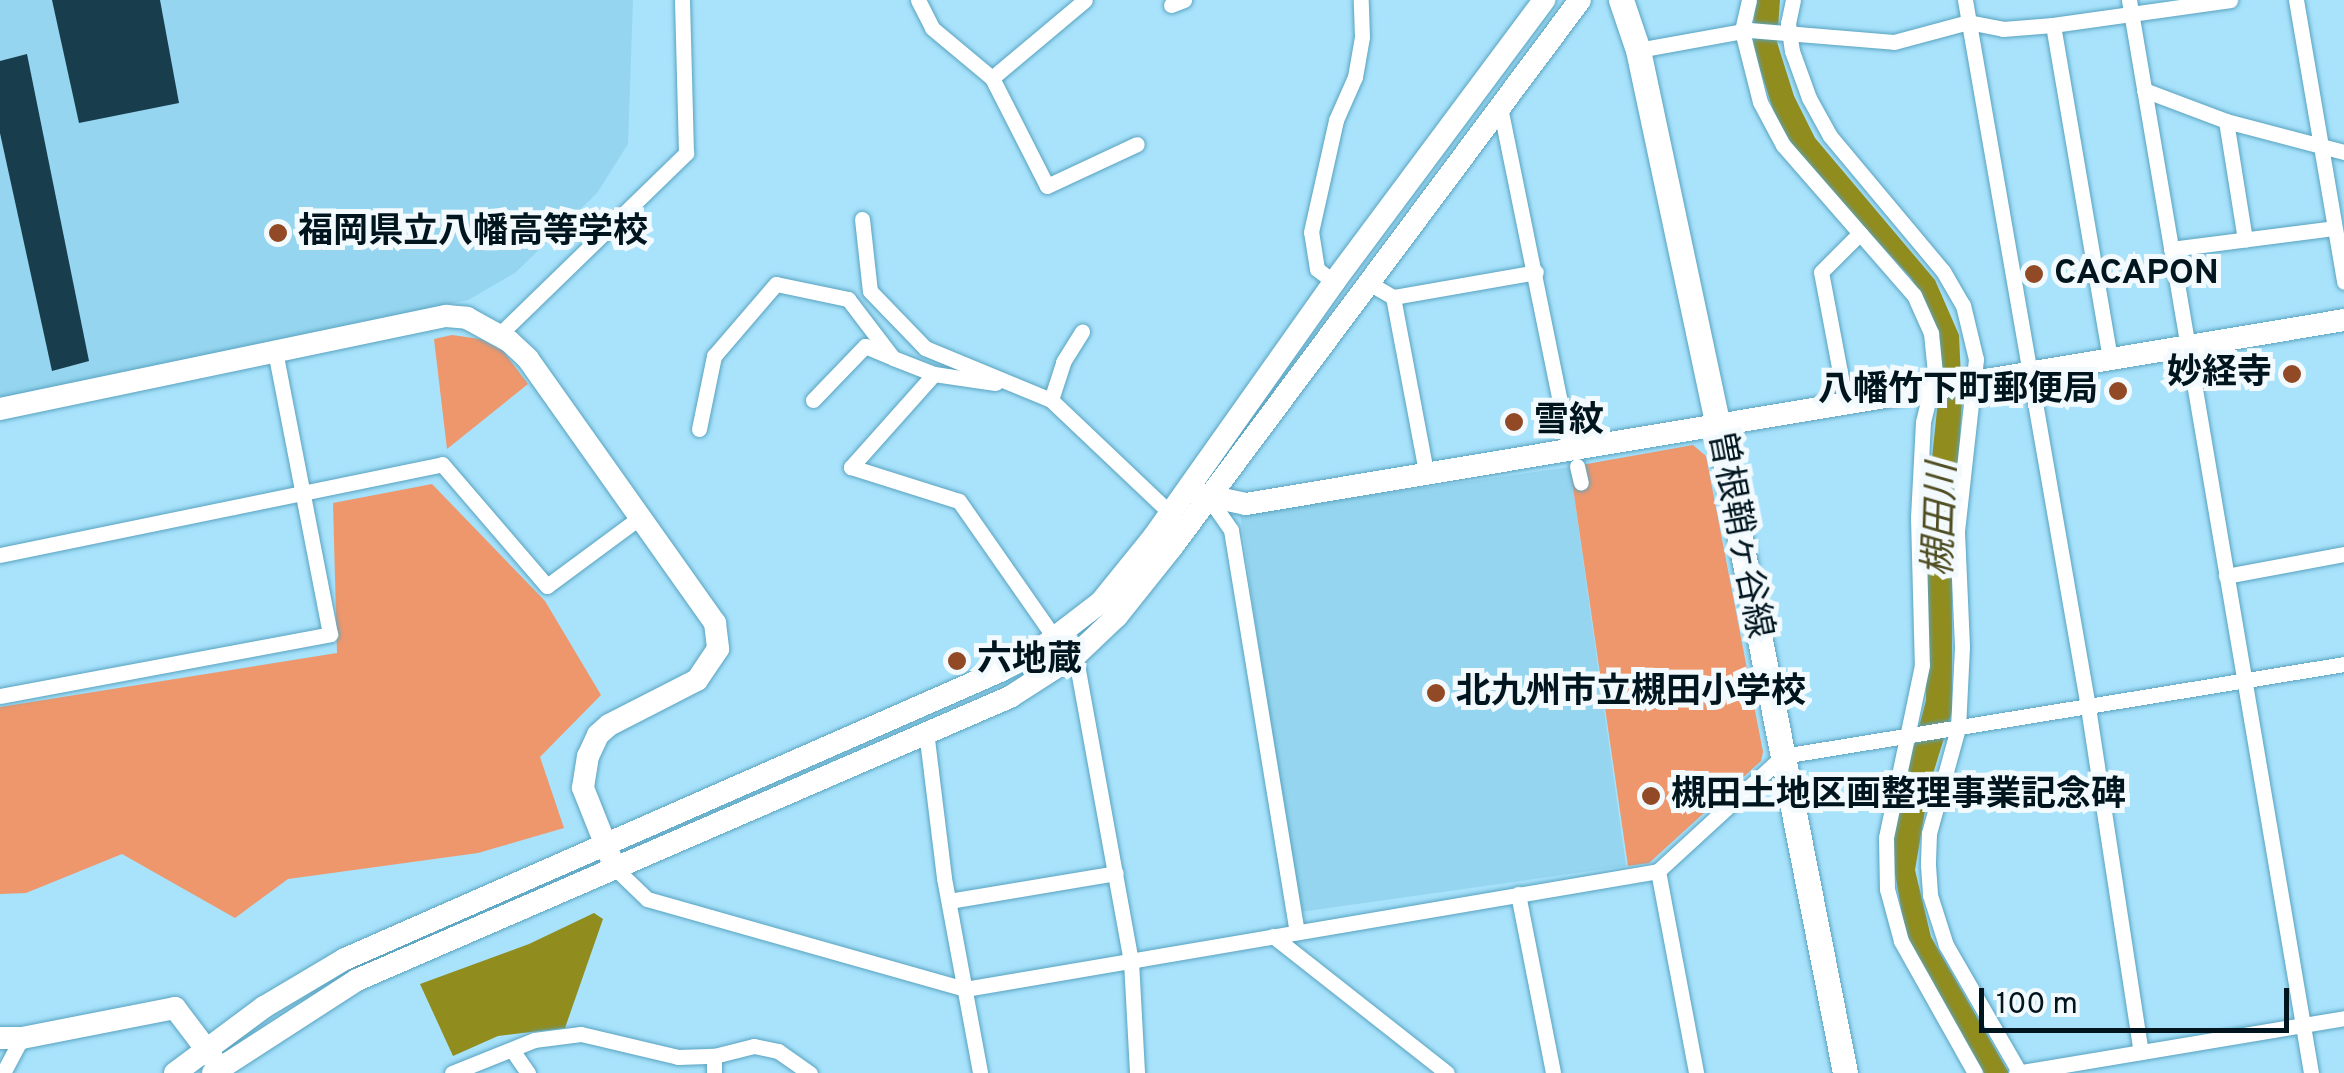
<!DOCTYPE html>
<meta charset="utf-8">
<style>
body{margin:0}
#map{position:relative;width:2344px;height:1073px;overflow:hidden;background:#a8e2fb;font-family:Overpass,"Noto Sans JP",sans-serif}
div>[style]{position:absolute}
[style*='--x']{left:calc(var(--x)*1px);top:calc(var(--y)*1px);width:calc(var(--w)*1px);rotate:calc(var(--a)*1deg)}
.built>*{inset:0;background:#95d5ef;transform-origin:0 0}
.green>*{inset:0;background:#ee976c}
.water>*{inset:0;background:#918c1e}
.building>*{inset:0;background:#183d4c}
.roads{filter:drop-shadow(0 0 2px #59a3c0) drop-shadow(0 0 2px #59a3c0)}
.street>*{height:15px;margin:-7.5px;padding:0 7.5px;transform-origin:7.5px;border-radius:7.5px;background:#fff}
.secondary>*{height:22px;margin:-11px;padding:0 11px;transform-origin:11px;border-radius:11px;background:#fff}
.primary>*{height:25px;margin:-12.5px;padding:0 12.5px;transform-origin:12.5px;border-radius:12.5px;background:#fff}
.dots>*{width:28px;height:28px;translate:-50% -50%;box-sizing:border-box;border:5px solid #f3fafe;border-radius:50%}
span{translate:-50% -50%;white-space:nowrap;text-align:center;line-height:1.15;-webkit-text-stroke:10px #f3fafe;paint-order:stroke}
.poi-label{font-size:35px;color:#00151e;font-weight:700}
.left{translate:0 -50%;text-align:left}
.right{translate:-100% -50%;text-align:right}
.street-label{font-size:35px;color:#00151e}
.water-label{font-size:38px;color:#4f4d22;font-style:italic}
.scale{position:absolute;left:1979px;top:988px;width:310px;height:45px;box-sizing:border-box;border:5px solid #00151e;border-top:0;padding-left:12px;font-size:30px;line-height:35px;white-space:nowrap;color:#00151e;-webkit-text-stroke:8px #f3fafe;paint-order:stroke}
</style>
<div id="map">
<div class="built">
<i style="clip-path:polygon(0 0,633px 0,628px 144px,597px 193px,515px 273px,468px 300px,0 399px)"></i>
<i style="left:1570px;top:467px;width:403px;height:333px;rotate:82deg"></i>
</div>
<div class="green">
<i style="clip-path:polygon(452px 335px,480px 339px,503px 351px,528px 384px,447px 449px,434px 339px)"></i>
<i style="clip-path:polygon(1693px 445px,1706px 456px,1763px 752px,1761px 761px,1649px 863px,1628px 866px,1570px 467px)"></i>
<i style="clip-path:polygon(432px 484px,545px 601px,601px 695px,540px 757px,564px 828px,478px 853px,288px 879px,235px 918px,122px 854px,26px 893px,0 894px,0 707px,337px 653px,333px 503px)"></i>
</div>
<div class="water">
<i style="clip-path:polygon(1755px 0,1780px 0,1777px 42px,1794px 96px,1815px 138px,1935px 280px,1959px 335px,1962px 400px,1952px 580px,1952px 712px,1929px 787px,1915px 870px,1931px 937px,2009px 1073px,1984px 1073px,1927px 976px,1905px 931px,1892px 856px,1894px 823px,1926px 700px,1925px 526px,1941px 371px,1938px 338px,1929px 309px,1911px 278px,1802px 159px,1776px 119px,1753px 47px)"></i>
<i style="clip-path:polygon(594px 913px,603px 919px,565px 1028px,498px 1036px,453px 1056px,420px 984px,529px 944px)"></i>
</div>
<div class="building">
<i style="clip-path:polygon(52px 0,160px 0,179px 103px,79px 123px)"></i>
<i style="clip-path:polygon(27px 54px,89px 361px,52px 371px,0 133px,0 61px)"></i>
</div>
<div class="roads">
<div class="street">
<i style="--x:918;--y:0;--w:31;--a:63"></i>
<i style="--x:932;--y:28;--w:78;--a:39.8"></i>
<i style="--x:992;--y:78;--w:121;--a:63"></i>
<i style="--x:1047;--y:186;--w:99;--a:-25"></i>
<i style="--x:1749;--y:0;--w:32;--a:103"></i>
<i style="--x:1742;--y:31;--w:73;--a:75.8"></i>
<i style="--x:1760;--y:102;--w:49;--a:61.9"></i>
<i style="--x:1783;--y:145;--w:199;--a:48.9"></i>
<i style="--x:1914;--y:295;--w:42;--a:65.9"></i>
<i style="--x:1931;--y:333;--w:40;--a:84.3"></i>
<i style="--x:1935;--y:373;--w:50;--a:103.8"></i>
<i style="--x:1923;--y:422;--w:95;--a:93"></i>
<i style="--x:1918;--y:517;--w:148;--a:88.5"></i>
<i style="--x:1922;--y:665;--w:177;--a:101.8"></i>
<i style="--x:1886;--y:838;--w:51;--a:88.9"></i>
<i style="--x:1887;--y:889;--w:54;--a:74.9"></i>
<i style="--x:1901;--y:941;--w:151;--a:60.7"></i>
<i style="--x:1793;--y:0;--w:24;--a:102"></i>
<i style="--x:1788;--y:23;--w:28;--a:82"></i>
<i style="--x:1792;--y:51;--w:50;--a:70.1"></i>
<i style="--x:1809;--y:98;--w:43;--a:61.1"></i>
<i style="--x:1830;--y:136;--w:176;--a:50.1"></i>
<i style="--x:1943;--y:271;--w:39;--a:60"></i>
<i style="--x:1963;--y:305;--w:56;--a:76.5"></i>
<i style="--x:1976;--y:359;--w:174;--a:96.3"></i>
<i style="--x:1957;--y:532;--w:115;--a:87.5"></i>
<i style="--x:1962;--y:647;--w:81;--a:92.8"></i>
<i style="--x:1958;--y:728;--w:109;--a:105.4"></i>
<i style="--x:1929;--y:833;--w:32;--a:92"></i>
<i style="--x:1928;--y:865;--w:30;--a:86"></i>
<i style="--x:1930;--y:895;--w:52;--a:72.3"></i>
<i style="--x:1946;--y:945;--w:148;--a:60"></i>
<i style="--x:1965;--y:0;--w:718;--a:80.13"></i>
<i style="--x:2088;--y:707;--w:349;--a:81.3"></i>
<i style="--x:2129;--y:0;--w:1088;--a:80.37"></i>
<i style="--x:2296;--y:0;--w:286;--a:80.3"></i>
<i style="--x:1171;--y:5;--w:14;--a:-21"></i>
<i style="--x:2053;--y:25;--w:338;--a:80.3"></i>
<i style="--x:1638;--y:50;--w:113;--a:-10.2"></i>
<i style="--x:1749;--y:30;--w:145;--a:4.7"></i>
<i style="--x:1894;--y:42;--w:77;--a:-15.1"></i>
<i style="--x:1968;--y:22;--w:36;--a:11"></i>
<i style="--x:2003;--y:29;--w:50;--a:-4.6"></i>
<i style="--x:2053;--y:25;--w:179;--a:-8"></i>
<i style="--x:992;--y:78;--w:121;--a:-40"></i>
<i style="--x:2144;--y:90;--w:88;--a:20.7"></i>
<i style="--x:2226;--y:121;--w:122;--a:14.7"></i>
<i style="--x:1500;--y:107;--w:350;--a:78.5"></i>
<i style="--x:2226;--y:121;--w:120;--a:80.9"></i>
<i style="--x:862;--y:219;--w:72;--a:83.7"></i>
<i style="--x:870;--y:291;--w:79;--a:46"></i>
<i style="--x:925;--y:348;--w:136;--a:22.4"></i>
<i style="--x:1051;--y:400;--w:164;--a:43.5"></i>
<i style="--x:2171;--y:249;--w:164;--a:-7.3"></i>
<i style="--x:1334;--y:282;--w:21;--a:-143"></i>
<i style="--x:1317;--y:269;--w:37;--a:-99"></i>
<i style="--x:1311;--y:232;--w:115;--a:-77.4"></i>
<i style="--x:1336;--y:120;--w:47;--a:-66.2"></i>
<i style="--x:1355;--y:77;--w:41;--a:-80.1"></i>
<i style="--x:1362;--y:37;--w:37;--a:-92"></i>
<i style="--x:1367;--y:282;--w:30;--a:30"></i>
<i style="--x:1393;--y:297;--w:178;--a:79.3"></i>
<i style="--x:1393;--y:297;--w:145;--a:-9.9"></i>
<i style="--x:500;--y:334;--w:260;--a:-44.2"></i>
<i style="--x:686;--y:153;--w:153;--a:-91.5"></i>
<i style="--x:934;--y:374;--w:125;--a:131.7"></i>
<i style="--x:851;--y:467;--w:113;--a:17.5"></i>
<i style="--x:959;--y:501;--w:166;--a:55.1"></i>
<i style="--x:813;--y:400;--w:75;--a:-46.1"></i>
<i style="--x:865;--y:346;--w:26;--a:23"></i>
<i style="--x:1051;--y:400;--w:40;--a:-72"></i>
<i style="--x:1063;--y:362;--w:36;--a:-58"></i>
<i style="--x:1846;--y:404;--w:134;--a:-100.7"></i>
<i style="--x:1821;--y:272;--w:55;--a:-45"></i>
<i style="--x:699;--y:429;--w:75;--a:-78.4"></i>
<i style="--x:714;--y:356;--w:95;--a:-49.3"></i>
<i style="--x:776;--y:284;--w:74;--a:11.8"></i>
<i style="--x:848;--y:299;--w:74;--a:52.7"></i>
<i style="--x:893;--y:358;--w:44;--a:21.3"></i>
<i style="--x:934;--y:374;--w:62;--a:8.4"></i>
<i style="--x:1577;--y:466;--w:17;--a:77"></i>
<i style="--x:1208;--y:497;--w:40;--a:55.1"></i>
<i style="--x:1231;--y:530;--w:406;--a:80.7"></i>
<i style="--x:0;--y:555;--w:451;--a:-11.6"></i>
<i style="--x:442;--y:464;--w:161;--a:49.3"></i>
<i style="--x:547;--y:586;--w:114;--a:-36.5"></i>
<i style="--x:2226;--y:576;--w:120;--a:-10.6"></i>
<i style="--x:1074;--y:648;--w:318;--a:79.7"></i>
<i style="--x:1131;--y:961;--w:112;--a:86.9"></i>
<i style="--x:0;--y:696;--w:336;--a:-10.6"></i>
<i style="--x:330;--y:634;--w:287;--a:-101"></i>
<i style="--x:926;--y:731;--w:148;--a:83"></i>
<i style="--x:944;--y:878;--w:198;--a:79.5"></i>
<i style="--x:616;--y:869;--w:43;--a:44.1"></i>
<i style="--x:647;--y:899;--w:330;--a:15.8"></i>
<i style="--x:965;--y:989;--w:703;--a:-9.66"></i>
<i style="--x:1658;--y:871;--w:170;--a:-42.6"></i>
<i style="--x:1783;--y:756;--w:568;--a:-9.31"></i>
<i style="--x:1658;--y:871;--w:206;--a:79.3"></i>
<i style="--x:1518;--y:894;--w:182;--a:78.9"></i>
<i style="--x:949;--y:901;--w:169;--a:-9.5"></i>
<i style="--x:1273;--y:936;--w:221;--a:38.2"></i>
<i style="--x:512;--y:1050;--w:28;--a:55"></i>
<i style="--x:714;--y:1056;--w:41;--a:-14"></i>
<i style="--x:754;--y:1046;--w:25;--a:12"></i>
<i style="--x:778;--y:1051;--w:39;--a:35"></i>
<i style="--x:3;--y:1073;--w:40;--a:-62"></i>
<i style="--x:452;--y:1073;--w:88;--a:-21.9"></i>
<i style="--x:534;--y:1040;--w:47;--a:-7.3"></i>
<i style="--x:581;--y:1034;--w:100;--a:13.3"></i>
<i style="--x:678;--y:1057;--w:36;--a:-2"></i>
<i style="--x:714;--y:1056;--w:17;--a:90"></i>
<i style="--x:2016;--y:1073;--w:333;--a:-9.5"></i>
</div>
<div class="secondary">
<i style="--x:0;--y:409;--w:456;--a:-11.8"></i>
<i style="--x:446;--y:316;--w:21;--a:5"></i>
<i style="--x:467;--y:318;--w:48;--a:28.7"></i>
<i style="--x:509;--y:341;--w:26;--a:43"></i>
<i style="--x:528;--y:359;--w:324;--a:54.7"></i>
<i style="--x:715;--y:623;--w:26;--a:83"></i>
<i style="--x:718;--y:649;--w:37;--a:124"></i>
<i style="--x:697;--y:680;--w:99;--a:152.9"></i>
<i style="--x:609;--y:725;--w:15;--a:138"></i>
<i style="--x:598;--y:735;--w:23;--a:115"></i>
<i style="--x:588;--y:756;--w:32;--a:99"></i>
<i style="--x:583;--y:788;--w:73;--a:68.3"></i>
<i style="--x:1199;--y:494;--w:48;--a:12"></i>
<i style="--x:1246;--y:504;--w:1113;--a:-9.51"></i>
<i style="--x:0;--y:1038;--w:22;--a:0"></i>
<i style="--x:22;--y:1038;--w:156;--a:-11.1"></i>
<i style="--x:175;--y:1008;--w:61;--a:52.9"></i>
<i style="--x:175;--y:1073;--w:111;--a:-36.6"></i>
<i style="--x:264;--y:1007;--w:94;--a:-30.7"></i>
<i style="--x:345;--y:959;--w:716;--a:-23.73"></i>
<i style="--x:1000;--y:671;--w:36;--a:-27"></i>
<i style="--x:1032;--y:655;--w:87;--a:-37.5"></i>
<i style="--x:1101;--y:602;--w:86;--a:-51.1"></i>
<i style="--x:1155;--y:535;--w:310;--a:-54.7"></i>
<i style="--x:1334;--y:282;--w:352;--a:-53.3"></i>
<i style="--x:213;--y:1073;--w:171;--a:-32.9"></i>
<i style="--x:357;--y:980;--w:712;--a:-23.43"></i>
<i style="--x:1010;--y:697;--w:80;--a:-32.7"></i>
<i style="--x:1077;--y:654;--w:55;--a:-43.5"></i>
<i style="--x:1117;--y:616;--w:88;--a:-51.4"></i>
<i style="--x:1172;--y:547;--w:682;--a:-53.28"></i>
</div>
<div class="primary">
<i style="--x:1621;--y:0;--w:53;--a:71.2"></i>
<i style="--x:1638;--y:50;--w:384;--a:78"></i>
<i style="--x:1718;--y:426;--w:659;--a:78.89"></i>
</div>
</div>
<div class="dots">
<i style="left:278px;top:233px;background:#914a25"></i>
<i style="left:2034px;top:274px;background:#914a25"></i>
<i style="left:2292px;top:374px;background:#914a25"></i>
<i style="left:2118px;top:391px;background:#914a25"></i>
<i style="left:1514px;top:422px;background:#914a25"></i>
<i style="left:957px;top:661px;background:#914a25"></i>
<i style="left:1436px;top:693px;background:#914a25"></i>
<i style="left:1651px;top:796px;background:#914a25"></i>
</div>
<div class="poi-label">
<span class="left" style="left:298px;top:233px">福岡県立八幡高等学校</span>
<span class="left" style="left:2054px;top:274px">CACAPON</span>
<span class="right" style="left:2272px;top:374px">妙経寺</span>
<span class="right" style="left:2098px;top:391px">八幡竹下町郵便局</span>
<span class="left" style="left:1534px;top:422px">雪紋</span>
<span class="left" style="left:977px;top:661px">六地蔵</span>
<span class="left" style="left:1456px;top:693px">北九州市立槻田小学校</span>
<span class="left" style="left:1671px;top:796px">槻田土地区画整理事業記念碑</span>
</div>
<div class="street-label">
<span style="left:1739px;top:535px;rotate:79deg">曽根鞘ヶ谷線</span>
</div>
<div class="water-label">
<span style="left:1943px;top:520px;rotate:-88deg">槻田川</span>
</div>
<div class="scale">100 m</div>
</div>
